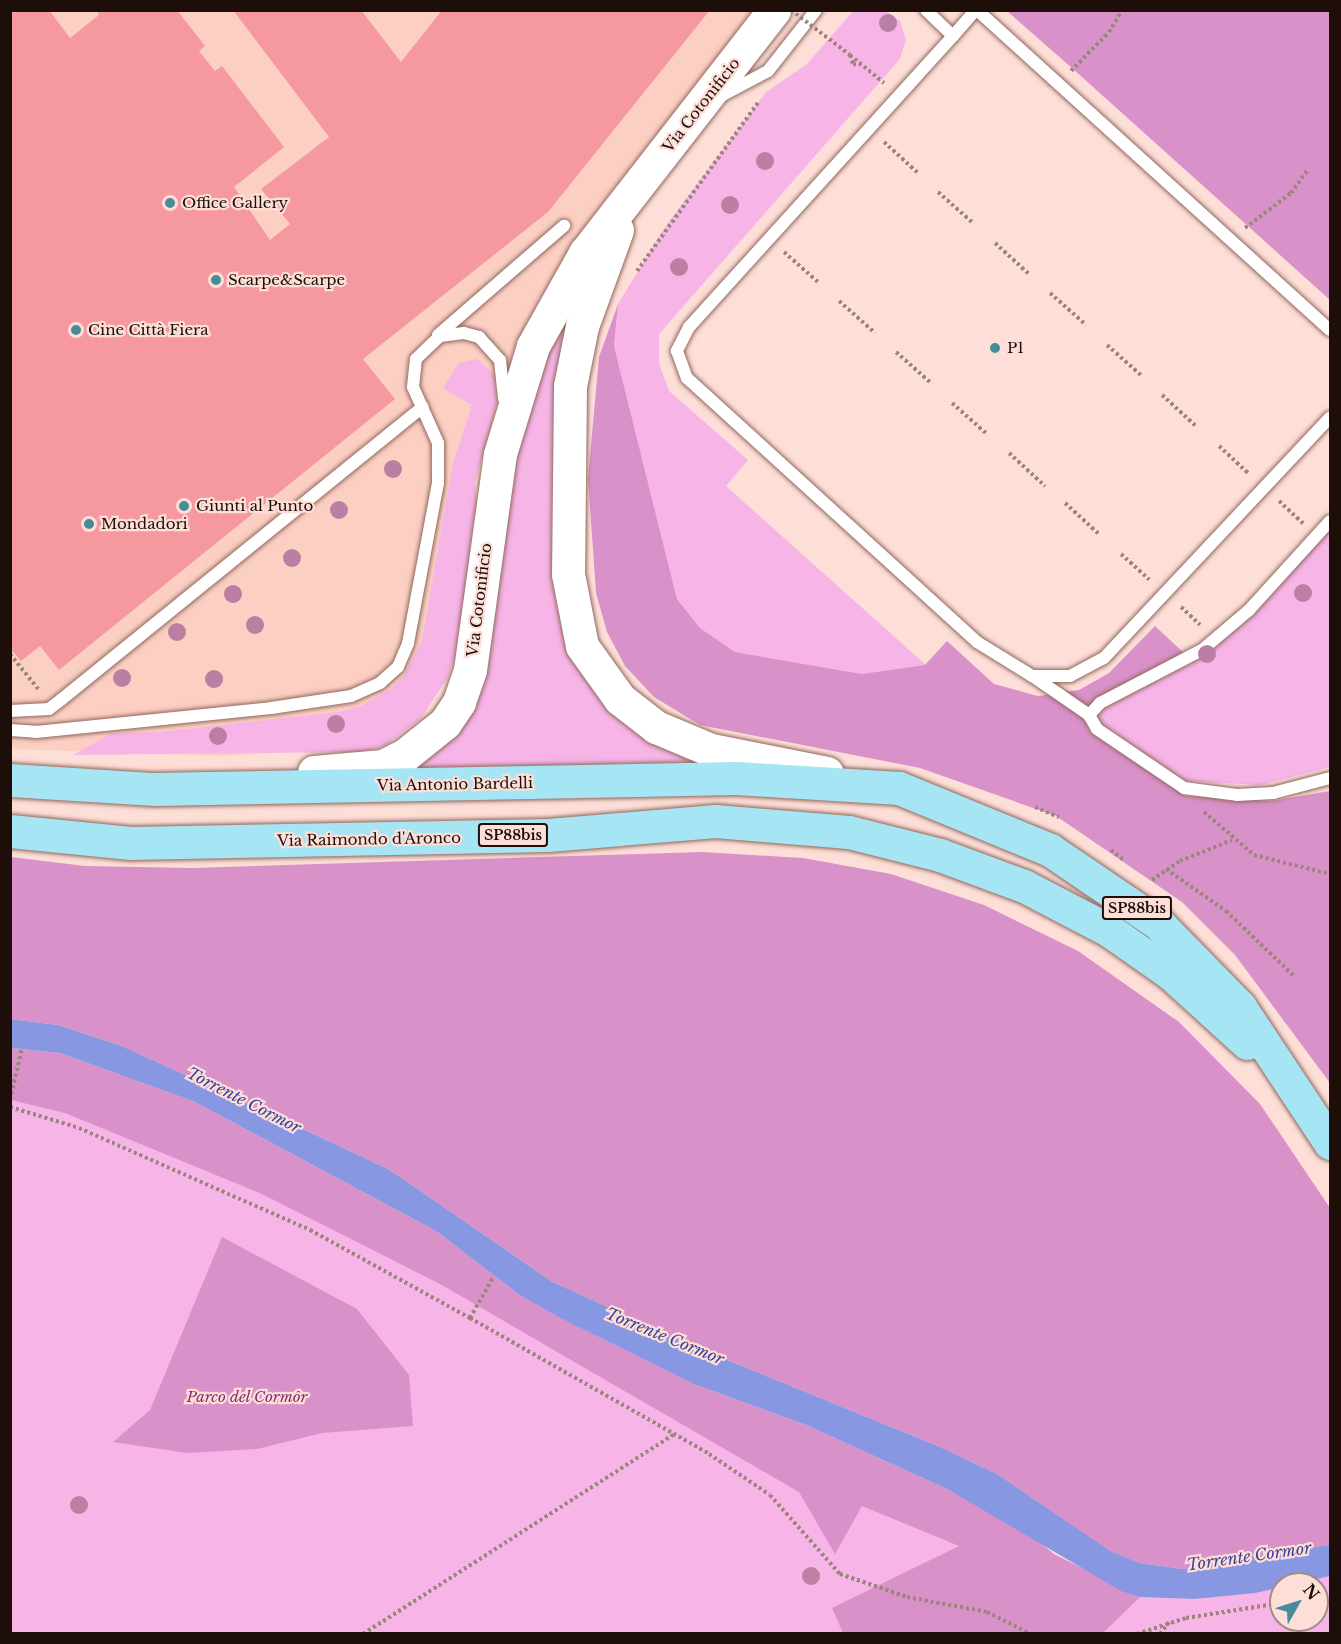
<!DOCTYPE html>
<meta charset="utf-8">
<style>
body{margin:0}
#map{position:relative;width:1341px;height:1644px;overflow:hidden;background:#fddfd8;font-family:"Libre Baskerville",serif}
div>[style]{position:absolute}
[style*='--x']{left:calc(var(--x)*1px);top:calc(var(--y)*1px);width:calc(var(--w)*1px);rotate:calc(var(--a)*1deg)}
.built>*{inset:0;background:#fccfc3}
.green>*{inset:0;background:#f6b4e7}
.forest>*{inset:0;background:#d991c9}
.water>*{inset:0;background:#8897e2}
.building>*{inset:0;background:#f698a0}
.path>*{height:4px;margin-top:-2px;transform-origin:0;background:repeating-linear-gradient(90deg,#9c857f 0 3px,transparent 0 6px)}
.roads{filter:drop-shadow(0 0 2px #91675c) drop-shadow(0 0 2px #91675c)}
.lane>*{height:12px;margin:-6px;padding:0 6px;transform-origin:6px;border-radius:6px;background:#fff}
.secondary>*{height:33px;margin:-16.5px;padding:0 16.5px;transform-origin:16.5px;border-radius:16.5px;background:#fff}
.primary>*{height:33px;margin:-16.5px;padding:0 16.5px;transform-origin:16.5px;border-radius:16.5px;background:#a6e5f3}
.path-bridge>*{height:4px;margin-top:-2px;transform-origin:0;background:repeating-linear-gradient(90deg,#9c857f 0 3px,transparent 0 6px)}
.trees>*{width:18px;height:18px;margin:-9px;border-radius:50%;background:#ba7fa2}
.dots>*{width:16px;height:16px;translate:-50% -50%;box-sizing:border-box;border:3px solid #fddfd8;border-radius:50%}
span{translate:-50% -50%;white-space:nowrap;text-align:center;line-height:1.15;-webkit-text-stroke:4.5px #fddfd8;paint-order:stroke}
.shield-label span{padding:2px 4px;background:#fddfd8;border:2px solid;border-radius:4px;-webkit-text-stroke-width:0}
.shield-label{font-size:14px;color:#1d0e0a;font-weight:700}
.street-label{font-size:15px;color:#1d0e0a}
.poi-label{font-size:15px;color:#1d0e0a}
.left{translate:0 -50%;text-align:left}
.park-label{font-size:15px;color:#833075;font-style:italic}
.water-label{font-size:16px;color:#394099;font-style:italic}
.frame{position:absolute;inset:0;border:12px solid #1d0e0a;pointer-events:none}
.north{position:absolute;left:1269px;top:1572px;width:60px;height:60px;box-sizing:border-box;background:#fddfd8;border:2px solid #a38b86;border-radius:50%;rotate:51deg;font-size:16px;font-weight:700;line-height:24px;text-align:center;color:#1d0e0a}
.north::after{content:'';display:block;margin:auto;width:21px;height:27px;background:#488b9b;clip-path:polygon(50% 0,100% 100%,50% 72%,0 100%)}
</style>
<div id="map">
<div class="built">
<i style="clip-path:polygon(10px 11px,754px 11px,590px 219px,508px 371px,475px 482px,477px 511px,448px 677px,421px 718px,384px 746px,222px 756px,11px 749px)"></i>
</div>
<div class="green">
<i style="clip-path:polygon(853px 11px,886px 11px,900px 21px,906px 40px,900px 59px,659px 334px,659px 363px,669px 391px,748px 460px,726px 486px,926px 665px,862px 674px,735px 652px,700px 628px,677px 599px,614px 346px,618px 304px,665px 227px,766px 92px,807px 64px)"></i>
<i style="clip-path:polygon(588px 273px,555px 593px,560px 618px,566px 643px,669px 750px,691px 762px,416px 768px,451px 738px,521px 426px,542px 358px)"></i>
<i style="clip-path:polygon(477px 359px,494px 374px,497px 402px,475px 482px,477px 511px,456px 652px,448px 677px,421px 718px,384px 746px,362px 752px,73px 755px,112px 733px,160px 732px,338px 712px,359px 707px,391px 689px,404px 676px,422px 641px,453px 463px,472px 405px,443px 388px,459px 363px)"></i>
<i style="clip-path:polygon(1330px 529px,1330px 767px,1261px 785px,1185px 781px,1098px 723px,1094px 716px,1104px 708px,1207px 654px)"></i>
<i style="clip-path:polygon(10px 1048px,1121px 1591px,1140px 1597px,1194px 1599px,1281px 1586px,1281px 1620px,1317px 1620px,1317px 1584px,1287px 1584px,1330px 1576px,1330px 1634px,11px 1634px)"></i>
</div>
<div class="forest">
<i style="clip-path:polygon(1007px 11px,1330px 11px,1330px 300px,1073px 69px)"></i>
<i style="clip-path:polygon(618px 304px,614px 346px,677px 599px,700px 628px,735px 652px,862px 674px,925px 665px,947px 641px,994px 684px,1038px 696px,1079px 690px,1109px 673px,1155px 626px,1185px 654px,1082px 716px,1091px 733px,1185px 796px,1271px 801px,1330px 791px,1330px 1083px,1235px 955px,1182px 902px,1056px 816px,920px 768px,700px 725px,654px 697px,625px 666px,607px 632px,596px 593px,588px 478px,599px 357px)"></i>
<i style="clip-path:polygon(702px 852px,803px 858px,891px 874px,984px 905px,1078px 951px,1179px 1022px,1260px 1104px,1330px 1208px,1330px 1545px,1227px 1565px,1183px 1569px,1140px 1563px,1109px 1551px,997px 1474px,938px 1446px,688px 1344px,551px 1281px,390px 1170px,350px 1151px,122px 1046px,58px 1025px,11px 1019px,11px 857px,85px 866px,193px 868px)"></i>
<i style="clip-path:polygon(11px 1048px,60px 1053px,195px 1102px,436px 1231px,521px 1296px,560px 1318px,694px 1384px,806px 1425px,949px 1490px,1029px 1533px,1054px 1554px,1140px 1597px,1103px 1633px,843px 1633px,832px 1608px,959px 1546px,862px 1506px,835px 1554px,799px 1492px,440px 1284px,262px 1194px,65px 1113px,11px 1100px)"></i>
<i style="clip-path:polygon(222px 1237px,357px 1309px,409px 1375px,413px 1426px,322px 1433px,257px 1449px,187px 1453px,113px 1442px,150px 1410px)"></i>
</div>
<div class="water">
<i style="clip-path:polygon(11px 1019px,58px 1025px,122px 1046px,350px 1151px,390px 1170px,551px 1281px,688px 1344px,938px 1446px,997px 1474px,1110px 1551px,1140px 1563px,1183px 1569px,1330px 1545px,1330px 1576px,1255px 1593px,1194px 1599px,1140px 1597px,1121px 1591px,949px 1490px,806px 1425px,694px 1384px,560px 1318px,521px 1296px,436px 1231px,195px 1102px,60px 1053px,11px 1048px)"></i>
</div>
<div class="building">
<i style="clip-path:polygon(15px 10px,49px 10px,70px 38px,99px 15px,96px 10px,177px 10px,205px 46px,199px 51px,215px 71px,222px 66px,284px 147px,234px 187px,270px 240px,290px 224px,261px 189px,329px 137px,233px 10px,361px 10px,401px 62px,442px 10px,710px 10px,548px 212px,363px 359px,395px 399px,59px 670px,40px 646px,21px 661px,10px 648px,10px 14px)"></i>
</div>
<div class="path">
<i style="--x:850;--y:55;--w:44;--a:39.5"></i>
<i style="--x:850;--y:55;--w:9;--a:72"></i>
<i style="--x:853;--y:64;--w:7;--a:8"></i>
<i style="--x:1071;--y:71;--w:54;--a:-45.7"></i>
<i style="--x:1109;--y:32;--w:26;--a:-59"></i>
<i style="--x:884;--y:142;--w:46;--a:42.4"></i>
<i style="--x:938;--y:192;--w:48;--a:41.6"></i>
<i style="--x:1245;--y:228;--w:58;--a:-37.3"></i>
<i style="--x:1291;--y:193;--w:29;--a:-54"></i>
<i style="--x:995;--y:243;--w:46;--a:42.4"></i>
<i style="--x:784;--y:252;--w:45;--a:41.4"></i>
<i style="--x:637;--y:271;--w:209;--a:-54.3"></i>
<i style="--x:1050;--y:293;--w:48;--a:41.6"></i>
<i style="--x:839;--y:301;--w:48;--a:41.6"></i>
<i style="--x:1107;--y:345;--w:47;--a:41.5"></i>
<i style="--x:896;--y:352;--w:48;--a:41.6"></i>
<i style="--x:1162;--y:395;--w:47;--a:42.4"></i>
<i style="--x:952;--y:403;--w:47;--a:41.5"></i>
<i style="--x:1219;--y:446;--w:41;--a:43"></i>
<i style="--x:1009;--y:453;--w:49;--a:42.5"></i>
<i style="--x:1279;--y:501;--w:33;--a:43"></i>
<i style="--x:1065;--y:503;--w:47;--a:42.4"></i>
<i style="--x:1121;--y:554;--w:38;--a:42"></i>
<i style="--x:1181;--y:607;--w:26;--a:43"></i>
<i style="--x:10;--y:654;--w:45;--a:51.3"></i>
<i style="--x:1035;--y:807;--w:26;--a:23"></i>
<i style="--x:1204;--y:812;--w:66;--a:40.7"></i>
<i style="--x:1254;--y:855;--w:78;--a:14"></i>
<i style="--x:1111;--y:850;--w:16;--a:38"></i>
<i style="--x:1166;--y:869;--w:73;--a:35"></i>
<i style="--x:1226;--y:911;--w:94;--a:43.7"></i>
<i style="--x:1152;--y:880;--w:34;--a:-34"></i>
<i style="--x:1180;--y:861;--w:56;--a:-22"></i>
<i style="--x:10;--y:1100;--w:53;--a:-77"></i>
<i style="--x:10;--y:1107;--w:72;--a:16.9"></i>
<i style="--x:79;--y:1128;--w:253;--a:23.8"></i>
<i style="--x:310;--y:1230;--w:183;--a:28.8"></i>
<i style="--x:470;--y:1318;--w:275;--a:29.6"></i>
<i style="--x:709;--y:1454;--w:73;--a:33.9"></i>
<i style="--x:770;--y:1495;--w:106;--a:48.5"></i>
<i style="--x:840;--y:1574;--w:71;--a:18.9"></i>
<i style="--x:907;--y:1597;--w:81;--a:10.6"></i>
<i style="--x:987;--y:1612;--w:49;--a:26.6"></i>
<i style="--x:470;--y:1318;--w:48;--a:-60.3"></i>
<i style="--x:1317;--y:1598;--w:13;--a:-4"></i>
<i style="--x:363;--y:1634;--w:371;--a:-32.7"></i>
<i style="--x:1137;--y:1634;--w:52;--a:-18.1"></i>
<i style="--x:1186;--y:1618;--w:96;--a:-9"></i>
<i style="--x:1160;--y:1634;--w:15;--a:-53"></i>
</div>
<div class="roads">
<div class="lane">
<i style="--x:926;--y:10;--w:37;--a:44"></i>
<i style="--x:953;--y:36;--w:393;--a:132.2"></i>
<i style="--x:689;--y:327;--w:27;--a:117"></i>
<i style="--x:677;--y:351;--w:29;--a:70"></i>
<i style="--x:687;--y:378;--w:392;--a:42.3"></i>
<i style="--x:977;--y:642;--w:65;--a:31.7"></i>
<i style="--x:1032;--y:676;--w:38;--a:0"></i>
<i style="--x:1070;--y:676;--w:38;--a:-28"></i>
<i style="--x:1104;--y:658;--w:330;--a:-46.8"></i>
<i style="--x:977;--y:10;--w:476;--a:42.2"></i>
<i style="--x:953;--y:36;--w:35;--a:-49"></i>
<i style="--x:721;--y:96;--w:53;--a:-28"></i>
<i style="--x:768;--y:71;--w:78;--a:-51.8"></i>
<i style="--x:438;--y:335;--w:167;--a:-40.9"></i>
<i style="--x:1034;--y:677;--w:67;--a:34.6"></i>
<i style="--x:1089;--y:715;--w:16;--a:60"></i>
<i style="--x:1097;--y:729;--w:105;--a:34.1"></i>
<i style="--x:1184;--y:788;--w:53;--a:7.5"></i>
<i style="--x:1237;--y:795;--w:36;--a:-3"></i>
<i style="--x:1273;--y:793;--w:59;--a:-14.7"></i>
<i style="--x:10;--y:711;--w:39;--a:-3"></i>
<i style="--x:49;--y:709;--w:16;--a:-38"></i>
<i style="--x:62;--y:699;--w:464;--a:-39"></i>
<i style="--x:1089;--y:715;--w:16;--a:-47"></i>
<i style="--x:1100;--y:703;--w:115;--a:-27.5"></i>
<i style="--x:1202;--y:650;--w:62;--a:-40.4"></i>
<i style="--x:1249;--y:610;--w:120;--a:-47.7"></i>
<i style="--x:10;--y:730;--w:26;--a:4"></i>
<i style="--x:36;--y:732;--w:236;--a:-5.8"></i>
<i style="--x:271;--y:708;--w:81;--a:-8.5"></i>
<i style="--x:351;--y:696;--w:32;--a:-24"></i>
<i style="--x:380;--y:683;--w:24;--a:-42"></i>
<i style="--x:398;--y:667;--w:26;--a:-67"></i>
<i style="--x:408;--y:643;--w:163;--a:-79.4"></i>
<i style="--x:438;--y:483;--w:40;--a:-90"></i>
<i style="--x:438;--y:443;--w:61;--a:-114.1"></i>
<i style="--x:413;--y:387;--w:28;--a:-84"></i>
<i style="--x:416;--y:359;--w:33;--a:-44"></i>
<i style="--x:440;--y:336;--w:24;--a:-7"></i>
<i style="--x:464;--y:333;--w:16;--a:15"></i>
<i style="--x:479;--y:337;--w:31;--a:48"></i>
<i style="--x:500;--y:360;--w:39;--a:84"></i>
</div>
<div class="secondary">
<i style="--x:617;--y:230;--w:102;--a:110"></i>
<i style="--x:582;--y:326;--w:61;--a:101.3"></i>
<i style="--x:570;--y:386;--w:188;--a:90.6"></i>
<i style="--x:568;--y:574;--w:73;--a:79"></i>
<i style="--x:582;--y:646;--w:65;--a:54.4"></i>
<i style="--x:620;--y:699;--w:46;--a:37.9"></i>
<i style="--x:656;--y:727;--w:60;--a:22.7"></i>
<i style="--x:711;--y:750;--w:118;--a:11.2"></i>
<i style="--x:314;--y:772;--w:69;--a:-5"></i>
<i style="--x:383;--y:766;--w:25;--a:-27"></i>
<i style="--x:405;--y:755;--w:51;--a:-38.7"></i>
<i style="--x:445;--y:723;--w:25;--a:-56"></i>
<i style="--x:459;--y:702;--w:34;--a:-71"></i>
<i style="--x:470;--y:670;--w:218;--a:-82.1"></i>
<i style="--x:500;--y:454;--w:113;--a:-73"></i>
<i style="--x:533;--y:346;--w:107;--a:-60.8"></i>
<i style="--x:585;--y:253;--w:308;--a:-52.1"></i>
</div>
<div class="primary">
<i style="--x:10;--y:780;--w:145;--a:3.6"></i>
<i style="--x:155;--y:789;--w:581;--a:-1.08"></i>
<i style="--x:736;--y:778;--w:163;--a:3.5"></i>
<i style="--x:899;--y:788;--w:163;--a:22.3"></i>
<i style="--x:1050;--y:850;--w:132;--a:34.2"></i>
<i style="--x:1159;--y:924;--w:116;--a:45.7"></i>
<i style="--x:1240;--y:1007;--w:163;--a:56.5"></i>
<i style="--x:10;--y:831;--w:121;--a:5.7"></i>
<i style="--x:130;--y:843;--w:418;--a:-1.1"></i>
<i style="--x:548;--y:835;--w:168;--a:-4.8"></i>
<i style="--x:715;--y:821;--w:134;--a:4.7"></i>
<i style="--x:849;--y:832;--w:94;--a:14.2"></i>
<i style="--x:940;--y:855;--w:90;--a:20.3"></i>
<i style="--x:1024;--y:886;--w:97;--a:27.6"></i>
<i style="--x:1110;--y:931;--w:73;--a:35"></i>
<i style="--x:1170;--y:973;--w:104;--a:42.3"></i>
</div>
</div>
<div class="path-bridge">
<i style="--x:791;--y:10;--w:74;--a:37.3"></i>
</div>
<div class="trees">
<i style="left:888px;top:23px"></i>
<i style="left:765px;top:161px"></i>
<i style="left:730px;top:205px"></i>
<i style="left:679px;top:267px"></i>
<i style="left:393px;top:469px"></i>
<i style="left:339px;top:510px"></i>
<i style="left:292px;top:558px"></i>
<i style="left:1303px;top:593px"></i>
<i style="left:233px;top:594px"></i>
<i style="left:255px;top:625px"></i>
<i style="left:177px;top:632px"></i>
<i style="left:1207px;top:654px"></i>
<i style="left:122px;top:678px"></i>
<i style="left:214px;top:679px"></i>
<i style="left:336px;top:724px"></i>
<i style="left:218px;top:736px"></i>
<i style="left:79px;top:1505px"></i>
<i style="left:811px;top:1576px"></i>
</div>
<div class="dots">
<i style="left:170px;top:203px;background:#488b9b"></i>
<i style="left:216px;top:280px;background:#488b9b"></i>
<i style="left:76px;top:330px;background:#488b9b"></i>
<i style="left:995px;top:348px;background:#488b9b"></i>
<i style="left:184px;top:506px;background:#488b9b"></i>
<i style="left:89px;top:524px;background:#488b9b"></i>
</div>
<div class="shield-label">
<span style="left:513px;top:835px">SP88bis</span>
<span style="left:1137px;top:908px">SP88bis</span>
</div>
<div class="street-label">
<span style="left:701px;top:105px;rotate:-52deg">Via Cotonificio</span>
<span style="left:479px;top:600px;rotate:-83deg">Via Cotonificio</span>
<span style="left:455px;top:784px;rotate:-1deg">Via Antonio Bardelli</span>
<span style="left:369px;top:839px;rotate:-1deg">Via Raimondo d'Aronco</span>
</div>
<div class="poi-label">
<span class="left" style="left:182px;top:203px">Office Gallery</span>
<span class="left" style="left:228px;top:280px">Scarpe&amp;Scarpe</span>
<span class="left" style="left:88px;top:330px">Cine Città Fiera</span>
<span class="left" style="left:1007px;top:348px">P1</span>
<span class="left" style="left:196px;top:506px">Giunti al Punto</span>
<span class="left" style="left:101px;top:524px">Mondadori</span>
</div>
<div class="park-label">
<span style="left:247px;top:1397px">Parco del Cormôr</span>
</div>
<div class="water-label">
<span style="left:244px;top:1100px;rotate:27deg">Torrente Cormor</span>
<span style="left:665px;top:1336px;rotate:22deg">Torrente Cormor</span>
<span style="left:1249px;top:1556px;rotate:-8deg">Torrente Cormor</span>
</div>
<div class="frame"></div>
<div class="north">N</div>
</div>
